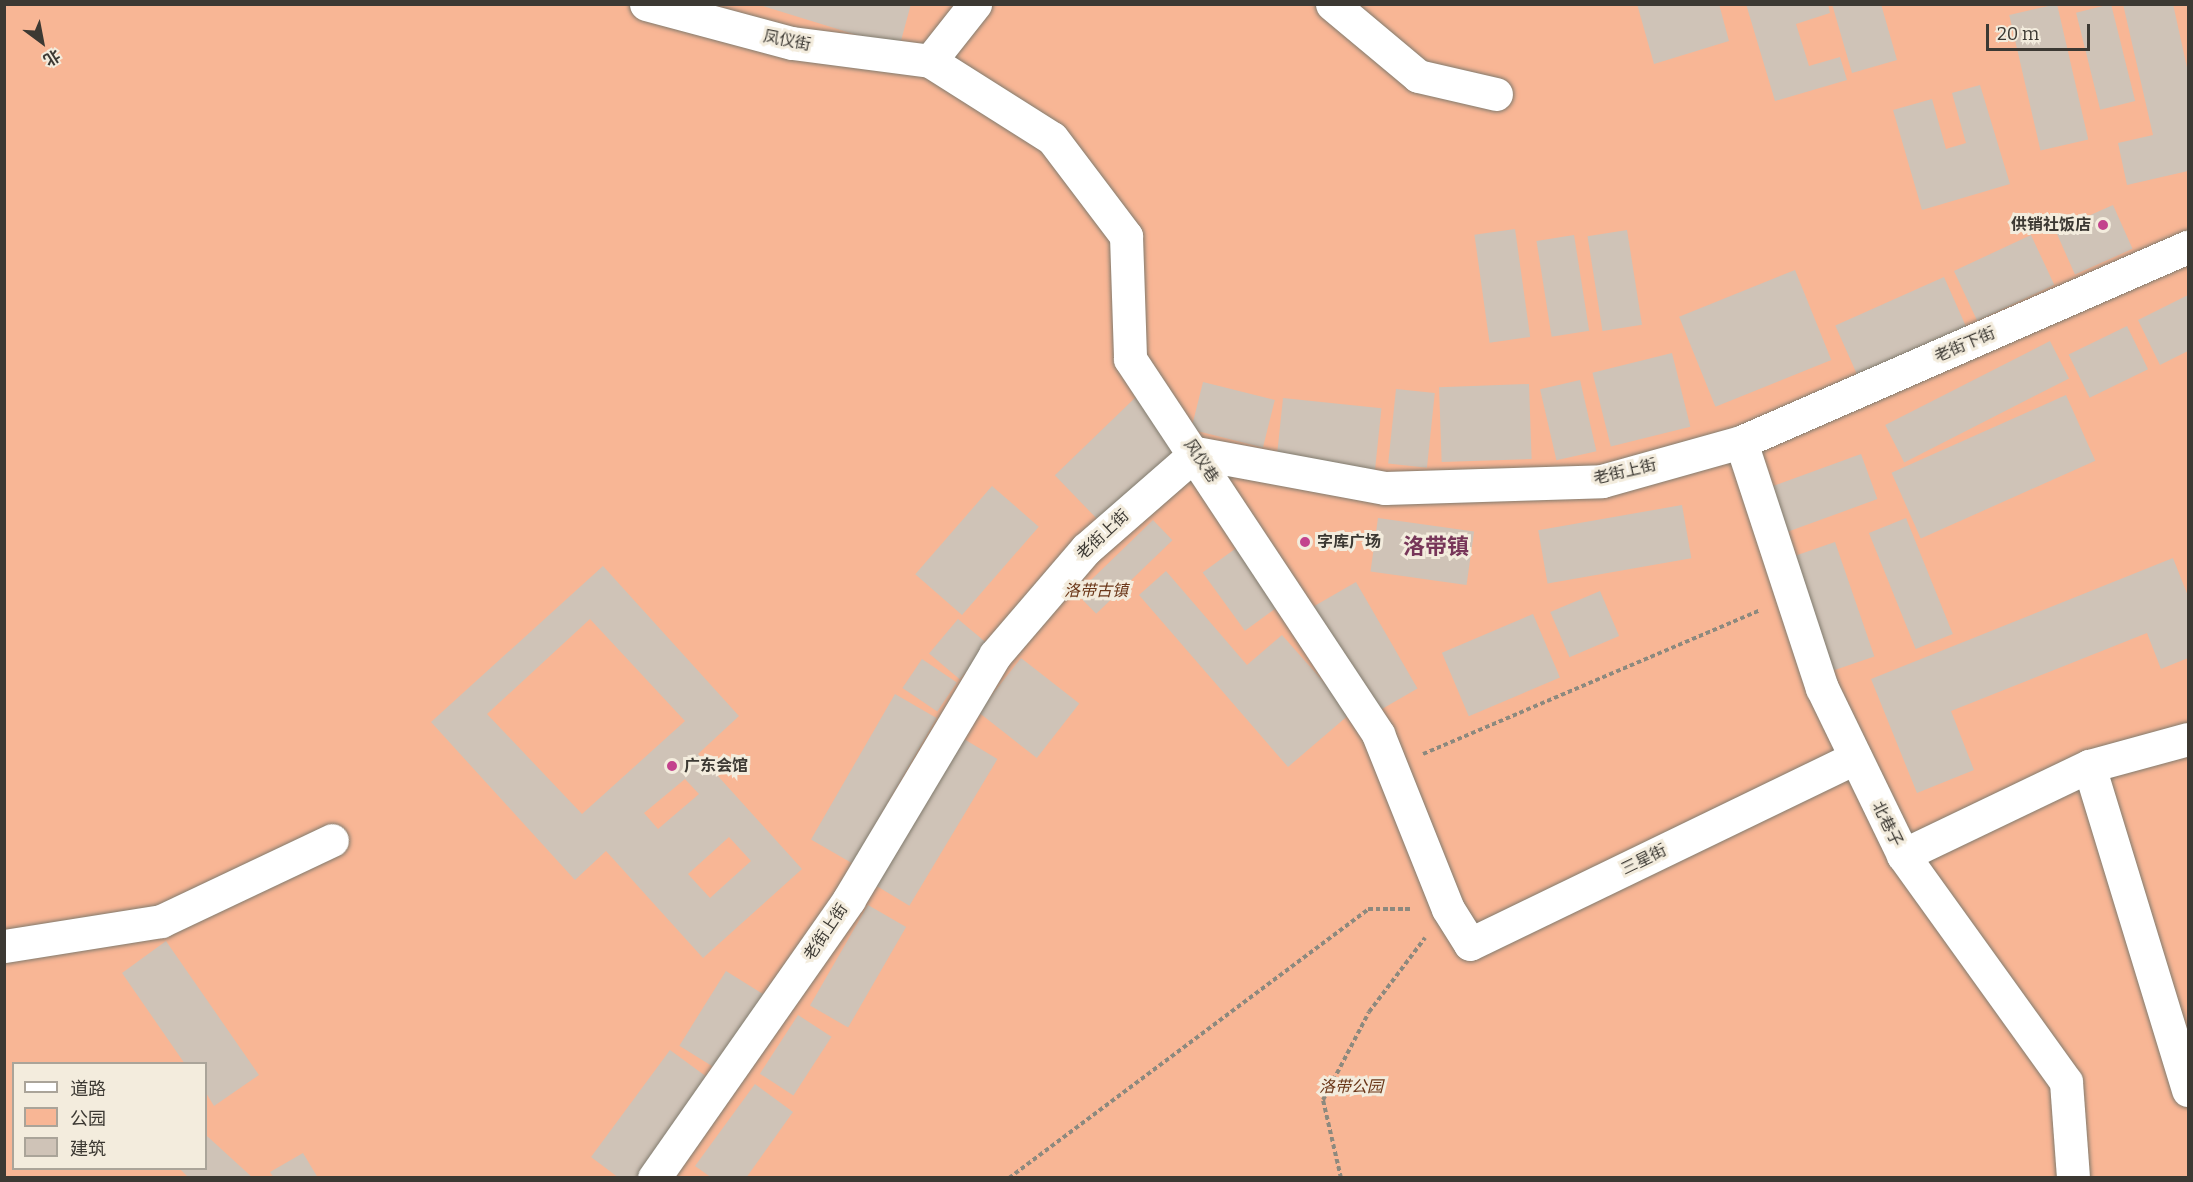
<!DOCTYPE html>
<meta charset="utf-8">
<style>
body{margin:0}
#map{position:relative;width:2193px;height:1182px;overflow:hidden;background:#e5dfd0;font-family:Bitter,"Noto Sans SC",serif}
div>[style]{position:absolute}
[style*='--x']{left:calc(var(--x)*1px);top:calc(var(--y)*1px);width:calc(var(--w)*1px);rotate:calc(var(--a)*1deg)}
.green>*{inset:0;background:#f8b695}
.building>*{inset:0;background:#cfc3b7;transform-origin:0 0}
.path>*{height:4px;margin-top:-2px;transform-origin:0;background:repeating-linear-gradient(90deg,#8d897e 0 4.5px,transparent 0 7.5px)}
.roads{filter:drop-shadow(0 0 2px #807a6d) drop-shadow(0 0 2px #807a6d)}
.street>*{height:33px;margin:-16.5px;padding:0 16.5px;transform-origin:16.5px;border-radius:16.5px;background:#fff}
.dots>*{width:16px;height:16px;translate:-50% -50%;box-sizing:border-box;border:3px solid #f3ecdd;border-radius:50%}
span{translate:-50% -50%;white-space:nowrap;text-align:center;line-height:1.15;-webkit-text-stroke:6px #f3ecdd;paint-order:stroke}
.street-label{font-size:16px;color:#3c3933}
.poi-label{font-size:16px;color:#3c3933;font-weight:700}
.right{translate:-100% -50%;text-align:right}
.left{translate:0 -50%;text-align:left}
.park-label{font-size:16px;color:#6b3719;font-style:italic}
.district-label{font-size:22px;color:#773659;font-weight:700}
.frame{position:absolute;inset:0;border:6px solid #3c3933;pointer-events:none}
.legend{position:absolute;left:12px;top:1062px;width:195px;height:108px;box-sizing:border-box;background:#f3ecdd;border:2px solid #aaa499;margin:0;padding:8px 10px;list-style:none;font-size:18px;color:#3c3933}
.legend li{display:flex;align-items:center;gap:12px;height:30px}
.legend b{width:30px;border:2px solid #aaa499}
.north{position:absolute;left:12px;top:12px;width:60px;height:60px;-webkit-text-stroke:4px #f3ecdd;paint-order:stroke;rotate:148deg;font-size:16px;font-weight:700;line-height:24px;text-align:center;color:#3c3933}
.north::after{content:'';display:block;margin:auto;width:21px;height:27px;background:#3c3933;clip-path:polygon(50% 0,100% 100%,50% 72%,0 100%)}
.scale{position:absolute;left:1986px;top:24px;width:104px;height:27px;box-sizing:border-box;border:3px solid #3c3933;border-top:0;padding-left:8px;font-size:18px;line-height:21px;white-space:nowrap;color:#3c3933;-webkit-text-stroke:4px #f3ecdd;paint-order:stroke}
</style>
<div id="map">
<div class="green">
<i style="clip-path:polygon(evenodd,5px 5px,2188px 5px,2188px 1177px,5px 1178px,5px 5px,14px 1064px,206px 1064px,206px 1168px,14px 1168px,14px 1064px)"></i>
</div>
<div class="building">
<i style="clip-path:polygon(756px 4px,911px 4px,899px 48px)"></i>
<i style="clip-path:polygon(1637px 4px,1719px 4px,1729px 41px,1654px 64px)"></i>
<i style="clip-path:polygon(1746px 4px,1828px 4px,1830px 13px,1796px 24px,1809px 66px,1840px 57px,1847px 80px,1775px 101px)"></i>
<i style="clip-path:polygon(1832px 4px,1881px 4px,1897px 60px,1852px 73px)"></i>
<i style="left:2057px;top:4px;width:139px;height:49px;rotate:77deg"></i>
<i style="left:2111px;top:4px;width:100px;height:36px;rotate:76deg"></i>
<i style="clip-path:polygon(2123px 4px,2173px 4px,2188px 72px,2188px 171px,2127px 185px,2118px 143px,2153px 135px)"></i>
<i style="clip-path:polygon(1980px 85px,2010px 184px,1922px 210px,1893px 110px,1932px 99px,1946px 149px,1966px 143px,1952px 93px)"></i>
<i style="left:2113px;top:205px;width:48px;height:63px;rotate:66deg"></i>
<i style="left:1515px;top:229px;width:109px;height:41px;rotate:82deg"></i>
<i style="left:1627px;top:230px;width:96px;height:40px;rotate:81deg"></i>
<i style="left:1574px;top:235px;width:97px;height:38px;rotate:81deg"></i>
<i style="left:2031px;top:235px;width:55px;height:85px;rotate:65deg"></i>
<i style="left:1795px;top:270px;width:97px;height:125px;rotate:68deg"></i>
<i style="left:1944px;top:277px;width:58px;height:119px;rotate:66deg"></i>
<i style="clip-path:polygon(2188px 295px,2188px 351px,2160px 365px,2138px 320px)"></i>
<i style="left:2127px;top:326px;width:48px;height:65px;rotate:64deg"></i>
<i style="left:2050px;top:341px;width:42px;height:185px;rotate:63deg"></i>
<i style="left:1672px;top:353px;width:76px;height:82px;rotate:76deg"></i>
<i style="left:1580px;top:380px;width:73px;height:41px;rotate:77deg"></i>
<i style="left:1203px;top:382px;width:74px;height:49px;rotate:14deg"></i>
<i style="left:1529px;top:384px;width:75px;height:90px;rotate:88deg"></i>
<i style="left:1396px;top:389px;width:39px;height:75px;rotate:6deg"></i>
<i style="left:1139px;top:394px;width:65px;height:117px;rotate:46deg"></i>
<i style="left:2066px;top:395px;width:72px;height:191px;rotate:66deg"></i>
<i style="left:1283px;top:398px;width:99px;height:62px;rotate:6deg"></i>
<i style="left:1861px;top:454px;width:48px;height:105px;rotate:70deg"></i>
<i style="left:992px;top:486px;width:62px;height:117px;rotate:41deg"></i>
<i style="left:1682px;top:505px;width:54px;height:146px;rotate:80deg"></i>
<i style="left:1378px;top:518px;width:97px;height:54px;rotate:8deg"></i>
<i style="left:1906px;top:518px;width:125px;height:40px;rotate:68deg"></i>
<i style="left:1153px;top:520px;width:28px;height:106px;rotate:46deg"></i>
<i style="left:1835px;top:542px;width:121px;height:49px;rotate:71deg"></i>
<i style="left:1239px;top:546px;width:72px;height:45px;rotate:54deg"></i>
<i style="clip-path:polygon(2173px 558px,2188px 596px,2188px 658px,2161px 669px,2147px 633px,1951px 711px,1974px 770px,1917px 793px,1871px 679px)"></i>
<i style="clip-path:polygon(evenodd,603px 566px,739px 716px,698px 754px,802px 869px,703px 958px,606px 851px,575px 880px,431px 722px,603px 566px,590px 619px,685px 721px,582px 814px,487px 714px,590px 619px,603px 566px,685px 779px,699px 794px,658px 829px,644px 813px,685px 779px,603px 566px,729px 837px,751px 861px,710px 898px,688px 874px,729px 837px)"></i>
<i style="clip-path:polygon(1166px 571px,1247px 665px,1282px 635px,1351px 713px,1288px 767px,1139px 595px)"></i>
<i style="left:1356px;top:582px;width:123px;height:56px;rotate:60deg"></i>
<i style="left:1600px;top:591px;width:49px;height:54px;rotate:67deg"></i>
<i style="left:1533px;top:614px;width:69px;height:99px;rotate:67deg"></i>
<i style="left:958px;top:619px;width:40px;height:45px;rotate:40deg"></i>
<i style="left:1021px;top:658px;width:74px;height:69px;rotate:38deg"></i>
<i style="left:922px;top:659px;width:42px;height:35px;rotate:34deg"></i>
<i style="left:895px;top:694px;width:48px;height:168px;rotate:30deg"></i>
<i style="left:964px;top:739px;width:39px;height:171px;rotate:31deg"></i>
<i style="left:868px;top:905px;width:44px;height:116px;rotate:30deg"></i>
<i style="clip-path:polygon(166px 941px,259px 1075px,214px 1106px,206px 1093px,206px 1064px,185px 1064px,122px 973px)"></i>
<i style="left:726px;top:971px;width:44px;height:88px;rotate:32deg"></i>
<i style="left:798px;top:1015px;width:40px;height:70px;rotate:33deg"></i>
<i style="clip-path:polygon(670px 1050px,711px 1080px,638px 1178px,619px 1178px,591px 1157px)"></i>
<i style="clip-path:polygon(755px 1084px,793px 1112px,746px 1178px,712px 1178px,695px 1166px)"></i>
<i style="clip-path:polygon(206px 1137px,207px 1136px,253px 1178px,189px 1178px,179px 1168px,206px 1168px)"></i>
<i style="clip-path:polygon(303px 1153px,318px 1178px,274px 1178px,270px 1172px)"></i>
</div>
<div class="path">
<i style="--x:1423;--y:754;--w:367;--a:-23.1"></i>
<i style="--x:1009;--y:1178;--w:449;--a:-36.8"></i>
<i style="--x:1368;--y:909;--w:43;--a:0"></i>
<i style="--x:1341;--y:1178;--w:80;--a:-103"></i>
<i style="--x:1323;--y:1100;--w:99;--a:-62.4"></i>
<i style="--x:1369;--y:1012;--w:93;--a:-52.9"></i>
</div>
<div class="roads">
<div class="street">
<i style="--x:646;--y:4;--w:151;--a:15"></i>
<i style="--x:792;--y:43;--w:139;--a:7.4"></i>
<i style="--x:930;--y:61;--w:144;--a:32.3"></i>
<i style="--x:1052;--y:138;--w:123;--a:52.9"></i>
<i style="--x:1126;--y:236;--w:123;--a:88.1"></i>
<i style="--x:1130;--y:359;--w:450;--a:56.5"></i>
<i style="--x:1378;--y:734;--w:188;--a:68.2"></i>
<i style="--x:1448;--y:909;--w:41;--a:57.8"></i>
<i style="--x:1470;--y:944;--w:428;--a:-25.8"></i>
<i style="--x:1332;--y:4;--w:112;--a:39.9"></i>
<i style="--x:1418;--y:76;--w:80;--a:13"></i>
<i style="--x:930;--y:61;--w:73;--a:-51.7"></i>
<i style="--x:1741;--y:442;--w:259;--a:71.8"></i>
<i style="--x:1822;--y:688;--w:186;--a:64.1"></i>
<i style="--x:1903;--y:855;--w:279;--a:54.3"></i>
<i style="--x:2066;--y:1082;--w:96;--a:85.8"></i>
<i style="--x:2188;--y:739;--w:103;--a:164.7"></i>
<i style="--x:2089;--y:766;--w:339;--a:73"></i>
<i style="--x:1903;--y:855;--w:206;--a:-25.6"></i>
<i style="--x:4;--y:946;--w:159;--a:-9"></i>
<i style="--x:161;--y:921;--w:189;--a:-25.3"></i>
<i style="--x:654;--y:1178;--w:340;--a:-55"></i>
<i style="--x:849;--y:899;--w:284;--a:-59.1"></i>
<i style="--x:995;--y:655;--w:140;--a:-49.4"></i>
<i style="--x:1086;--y:549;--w:146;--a:-41.1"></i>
<i style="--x:1196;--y:453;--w:192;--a:10.5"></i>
<i style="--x:1385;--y:488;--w:217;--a:-1.8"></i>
<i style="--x:1602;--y:481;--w:144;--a:-15.7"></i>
<i style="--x:1741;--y:442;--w:488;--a:-23.6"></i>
</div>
</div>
<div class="dots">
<i style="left:2103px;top:225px;background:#c3428d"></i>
<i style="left:1305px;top:542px;background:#c3428d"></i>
<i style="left:672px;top:766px;background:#c3428d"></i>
</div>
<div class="street-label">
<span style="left:787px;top:41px;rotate:11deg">凤仪街</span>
<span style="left:1965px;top:345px;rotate:-23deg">老街下街</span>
<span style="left:1201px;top:461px;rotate:56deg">风仪巷</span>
<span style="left:1625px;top:472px;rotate:-13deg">老街上街</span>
<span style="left:1103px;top:535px;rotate:-43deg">老街上街</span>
<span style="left:1887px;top:824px;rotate:64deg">北巷子</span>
<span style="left:1644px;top:860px;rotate:-26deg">三星街</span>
<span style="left:826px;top:932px;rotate:-56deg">老街上街</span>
</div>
<div class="poi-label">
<span class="right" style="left:2091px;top:225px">供销社饭店</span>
<span class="left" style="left:1317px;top:542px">字库广场</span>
<span class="left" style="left:684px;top:766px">广东会馆</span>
</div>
<div class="park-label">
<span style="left:1096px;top:591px">洛带古镇</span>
<span style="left:1351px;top:1087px">洛带公园</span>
</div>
<div class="district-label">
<span style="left:1436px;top:547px">洛带镇</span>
</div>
<div class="frame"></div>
<ul class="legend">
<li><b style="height:8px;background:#fff"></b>道路</li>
<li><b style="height:16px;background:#f8b695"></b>公园</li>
<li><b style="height:16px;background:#cfc3b7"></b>建筑</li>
</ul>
<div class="north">北</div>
<div class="scale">20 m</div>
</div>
